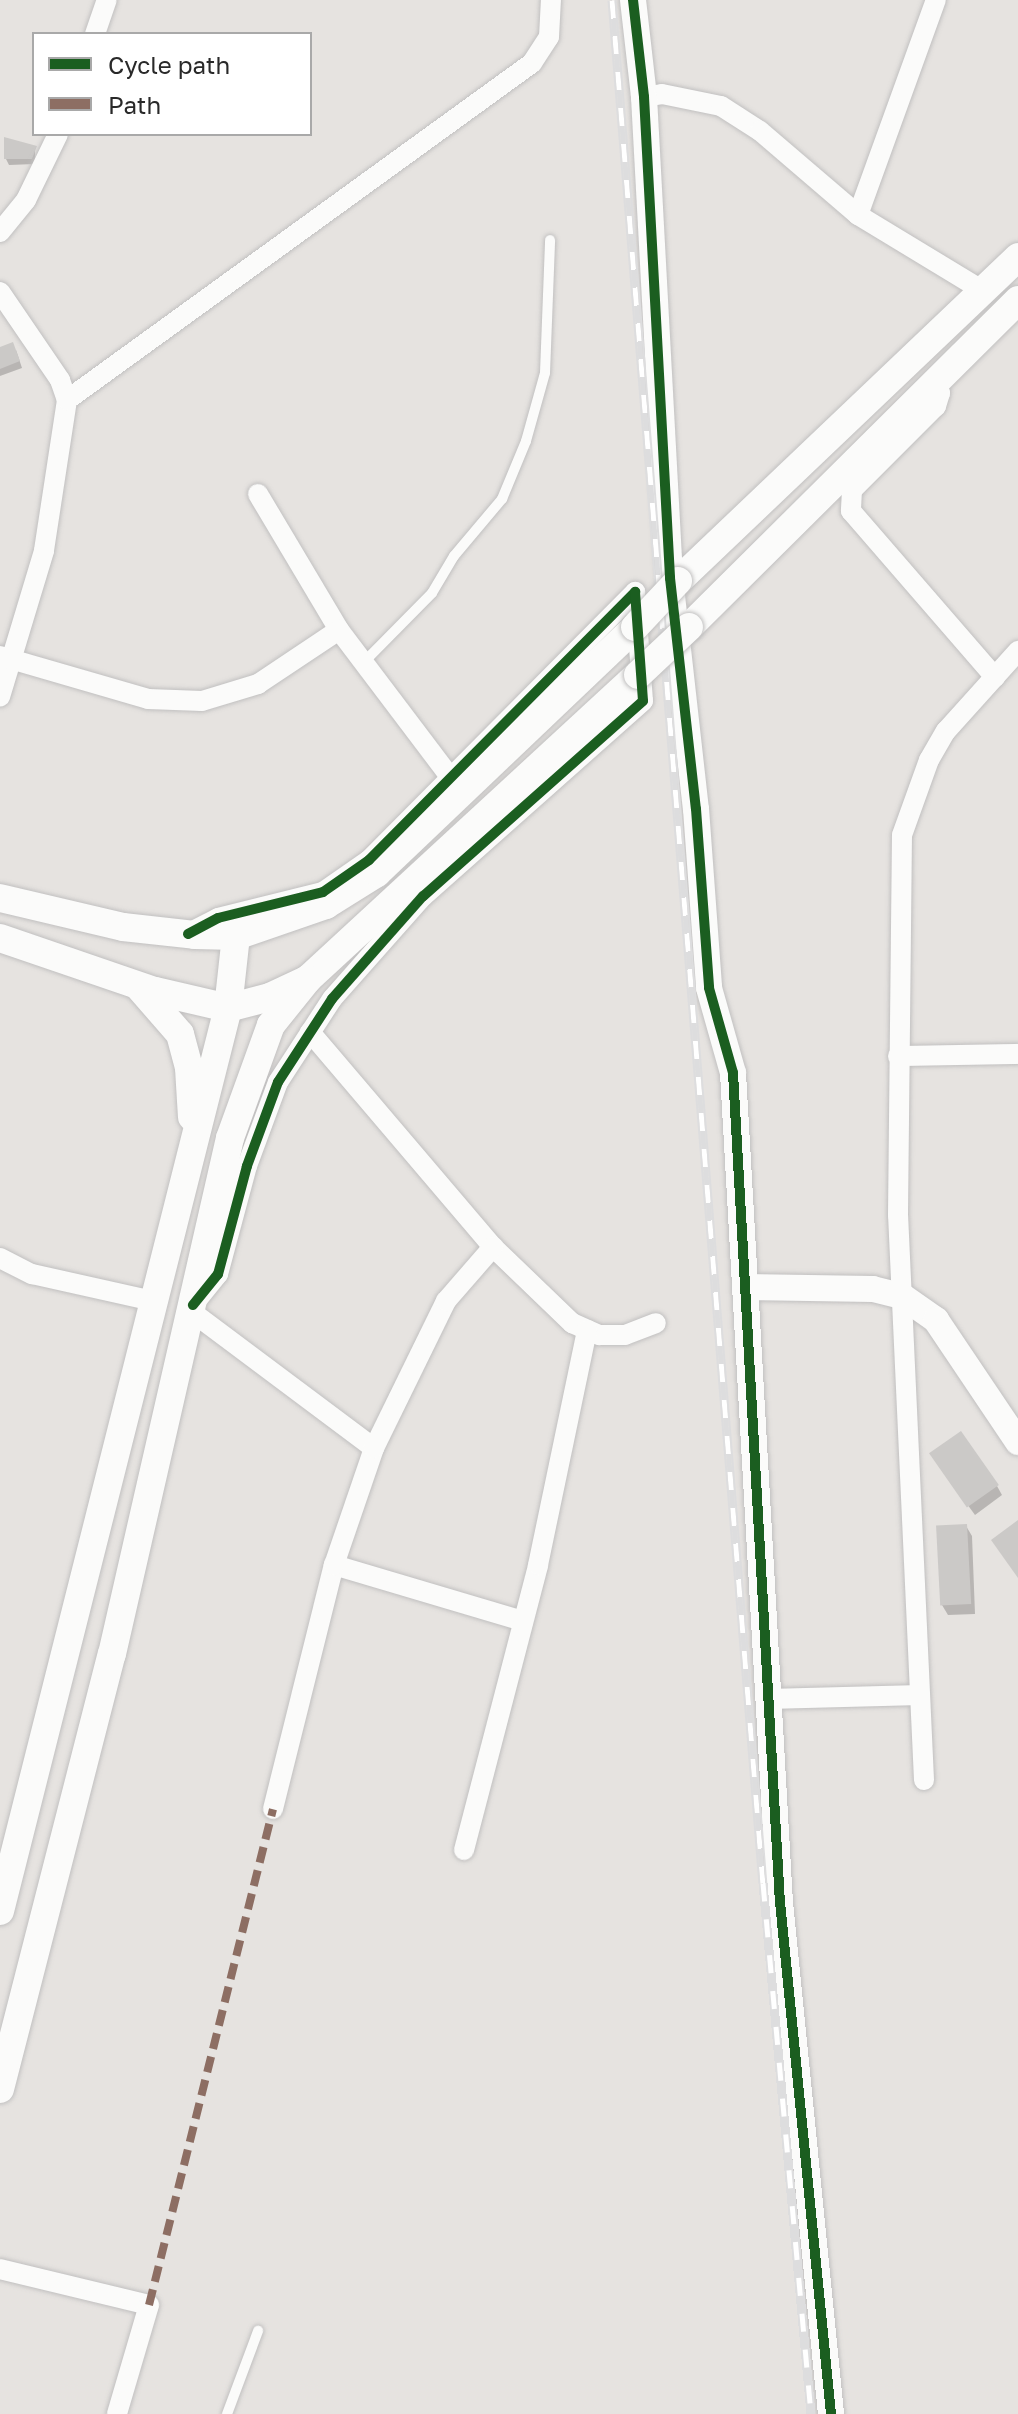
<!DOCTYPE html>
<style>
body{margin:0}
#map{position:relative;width:1018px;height:2414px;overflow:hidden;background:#e6e3e0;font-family:"Golos Text",sans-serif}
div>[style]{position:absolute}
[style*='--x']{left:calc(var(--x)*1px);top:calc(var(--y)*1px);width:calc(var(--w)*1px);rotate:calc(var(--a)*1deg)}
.shadow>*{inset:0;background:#0003}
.building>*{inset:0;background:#cbc9c7;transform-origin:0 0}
.roads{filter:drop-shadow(0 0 2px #c1c0c0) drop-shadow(0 0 2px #c1c0c0)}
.service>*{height:10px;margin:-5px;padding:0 5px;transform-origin:5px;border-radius:5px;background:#fbfbfa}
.minor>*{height:20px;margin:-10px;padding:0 10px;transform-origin:10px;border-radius:10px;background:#fbfbfa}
.tertiary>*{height:26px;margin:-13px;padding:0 13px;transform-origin:13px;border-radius:13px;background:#fbfbfa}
.secondary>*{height:28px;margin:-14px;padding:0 14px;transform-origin:14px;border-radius:14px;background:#fbfbfa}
.rail>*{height:9px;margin-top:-4.5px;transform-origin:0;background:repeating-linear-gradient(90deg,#fff 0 18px,#ddddde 0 36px);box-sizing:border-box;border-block:2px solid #ddddde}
.bridges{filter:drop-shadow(0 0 2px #c1c0c0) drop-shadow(0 0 2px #c1c0c0)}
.secondary-bridge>*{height:28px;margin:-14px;padding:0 14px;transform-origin:14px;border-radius:14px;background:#fbfbfa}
.quiet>*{height:8px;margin-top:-4px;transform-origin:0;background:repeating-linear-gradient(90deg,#8d6e63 0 16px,transparent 0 24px)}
.cycleway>*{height:10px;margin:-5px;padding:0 5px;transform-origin:5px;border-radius:5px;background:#1b5e20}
span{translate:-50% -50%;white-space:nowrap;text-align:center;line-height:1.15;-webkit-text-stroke:8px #fff;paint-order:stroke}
.legend{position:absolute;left:32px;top:32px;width:280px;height:104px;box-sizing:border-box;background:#fff;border:2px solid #a9a9a9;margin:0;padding:10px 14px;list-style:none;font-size:24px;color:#292929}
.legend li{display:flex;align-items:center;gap:16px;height:40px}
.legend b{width:40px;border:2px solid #a9a9a9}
</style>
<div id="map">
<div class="shadow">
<i style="clip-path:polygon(35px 148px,35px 164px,9px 165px,6px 159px)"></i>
<i style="clip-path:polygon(0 349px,16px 350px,22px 368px,0 376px)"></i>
<i style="clip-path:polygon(938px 1464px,997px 1486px,1002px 1495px,975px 1515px)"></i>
<i style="clip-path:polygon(966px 1526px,972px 1536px,975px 1614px,948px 1615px,942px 1605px)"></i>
</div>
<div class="building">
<i style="clip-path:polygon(4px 137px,37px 146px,32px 159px,4px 159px)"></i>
<i style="clip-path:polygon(13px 342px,20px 361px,0 369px,0 347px)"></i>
<i style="left:961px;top:1431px;width:66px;height:39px;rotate:55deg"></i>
<i style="clip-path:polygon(1018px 1520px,1018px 1578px,991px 1540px)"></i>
<i style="left:967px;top:1524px;width:80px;height:31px;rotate:87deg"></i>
</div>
<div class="roads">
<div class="service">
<i style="--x:364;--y:662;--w:97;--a:-45.4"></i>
<i style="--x:432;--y:593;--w:43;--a:-59.3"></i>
<i style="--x:454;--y:556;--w:75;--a:-49.9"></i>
<i style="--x:502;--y:499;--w:63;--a:-67.5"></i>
<i style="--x:526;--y:441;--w:71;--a:-74.4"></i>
<i style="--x:545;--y:373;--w:133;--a:-87.8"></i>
<i style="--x:227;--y:2414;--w:89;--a:-69.5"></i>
</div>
<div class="minor">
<i style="--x:95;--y:34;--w:36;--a:-71"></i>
<i style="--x:644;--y:97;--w:18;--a:-9"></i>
<i style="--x:662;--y:94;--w:60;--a:11.5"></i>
<i style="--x:721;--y:106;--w:46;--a:32.7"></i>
<i style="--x:760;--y:131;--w:129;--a:40.6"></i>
<i style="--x:858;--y:215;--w:149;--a:31.2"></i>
<i style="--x:858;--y:215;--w:229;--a:-70.1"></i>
<i style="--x:0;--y:232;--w:41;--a:-50.9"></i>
<i style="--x:26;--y:200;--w:73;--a:-64.1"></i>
<i style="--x:0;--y:292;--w:107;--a:55.7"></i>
<i style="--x:60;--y:380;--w:21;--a:71"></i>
<i style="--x:67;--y:400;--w:153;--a:98.7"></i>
<i style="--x:44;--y:551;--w:152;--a:106.8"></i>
<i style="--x:936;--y:383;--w:11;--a:68"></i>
<i style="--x:940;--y:393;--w:14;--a:107"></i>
<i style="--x:936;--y:406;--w:119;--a:135"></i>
<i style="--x:852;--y:490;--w:21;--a:93"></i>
<i style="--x:851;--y:511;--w:220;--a:49.1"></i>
<i style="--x:67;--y:400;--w:574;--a:-35.93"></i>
<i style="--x:532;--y:63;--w:31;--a:-57"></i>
<i style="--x:549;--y:37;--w:37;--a:-87"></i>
<i style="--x:258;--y:494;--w:158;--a:59.2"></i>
<i style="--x:339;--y:630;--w:184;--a:52.9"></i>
<i style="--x:0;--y:656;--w:154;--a:16.2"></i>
<i style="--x:148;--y:699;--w:54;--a:2.1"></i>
<i style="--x:202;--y:701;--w:59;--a:-16.9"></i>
<i style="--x:258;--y:684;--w:97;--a:-33.7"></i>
<i style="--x:189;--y:933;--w:33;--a:-27"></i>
<i style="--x:218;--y:918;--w:108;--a:-13.9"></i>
<i style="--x:323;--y:892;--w:56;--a:-34.8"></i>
<i style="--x:369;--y:860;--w:378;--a:-45.2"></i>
<i style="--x:635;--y:592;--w:109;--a:85.8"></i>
<i style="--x:643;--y:701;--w:294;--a:138.4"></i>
<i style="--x:423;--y:896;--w:137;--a:131.5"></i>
<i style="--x:332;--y:999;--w:99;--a:123"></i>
<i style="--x:278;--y:1082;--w:90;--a:110.3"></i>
<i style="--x:247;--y:1166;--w:112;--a:105"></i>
<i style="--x:218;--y:1274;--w:36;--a:129"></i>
<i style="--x:310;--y:1032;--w:282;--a:49.6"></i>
<i style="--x:493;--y:1247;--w:110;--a:43.9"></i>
<i style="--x:572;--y:1323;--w:30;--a:24"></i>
<i style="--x:599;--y:1335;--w:26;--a:0"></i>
<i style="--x:625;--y:1335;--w:33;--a:-21"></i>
<i style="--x:898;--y:1056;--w:120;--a:-1"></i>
<i style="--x:0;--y:1258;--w:36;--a:27"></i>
<i style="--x:32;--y:1274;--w:124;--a:12.6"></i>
<i style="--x:192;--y:1312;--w:227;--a:36.8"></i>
<i style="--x:334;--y:1565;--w:197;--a:16.5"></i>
<i style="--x:768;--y:1699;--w:152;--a:-1.5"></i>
<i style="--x:924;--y:1780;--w:566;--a:-92.63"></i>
<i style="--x:898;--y:1215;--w:380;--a:-89.4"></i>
<i style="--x:902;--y:835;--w:80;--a:-70.2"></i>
<i style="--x:929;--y:760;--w:34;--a:-60"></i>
<i style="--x:946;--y:731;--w:108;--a:-48"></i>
<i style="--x:273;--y:1809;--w:252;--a:-76"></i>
<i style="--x:334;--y:1565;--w:124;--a:-71.1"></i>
<i style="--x:374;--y:1448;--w:164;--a:-63.9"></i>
<i style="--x:446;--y:1301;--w:72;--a:-49"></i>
<i style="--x:464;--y:1850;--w:294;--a:-75.4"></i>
<i style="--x:538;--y:1565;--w:240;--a:-78.2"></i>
<i style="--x:0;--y:2269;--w:153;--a:13.6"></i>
<i style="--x:149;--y:2305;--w:114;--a:106.4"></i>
</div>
<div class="tertiary">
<i style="--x:633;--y:0;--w:98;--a:83.5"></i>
<i style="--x:644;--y:97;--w:482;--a:86.9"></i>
<i style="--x:670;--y:578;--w:232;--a:83.6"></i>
<i style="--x:696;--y:809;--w:179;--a:85.8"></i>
<i style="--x:709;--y:988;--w:88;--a:74.2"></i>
<i style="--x:733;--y:1073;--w:830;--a:86.76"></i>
<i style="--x:780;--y:1902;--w:515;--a:84.31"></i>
<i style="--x:745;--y:1287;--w:128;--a:0.9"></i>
<i style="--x:873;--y:1289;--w:30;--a:14"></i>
<i style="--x:902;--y:1296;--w:42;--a:35.2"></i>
<i style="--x:936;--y:1320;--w:147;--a:56.1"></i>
</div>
<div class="secondary">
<i style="--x:678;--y:581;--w:470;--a:-43.6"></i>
<i style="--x:689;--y:627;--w:464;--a:-44.8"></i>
<i style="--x:0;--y:898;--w:126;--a:13.3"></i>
<i style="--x:123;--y:927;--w:72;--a:6.3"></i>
<i style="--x:195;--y:935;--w:41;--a:1.4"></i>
<i style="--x:236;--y:936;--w:95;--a:-19"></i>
<i style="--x:326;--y:905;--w:60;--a:-32.1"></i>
<i style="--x:377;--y:873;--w:356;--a:-43.6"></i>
<i style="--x:0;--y:938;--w:164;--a:18.9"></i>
<i style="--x:155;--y:991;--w:75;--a:13.1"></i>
<i style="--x:228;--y:1008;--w:43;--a:-14.7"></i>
<i style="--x:270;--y:997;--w:42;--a:-25.3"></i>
<i style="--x:308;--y:979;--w:449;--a:-42.7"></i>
<i style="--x:139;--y:987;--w:62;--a:48.9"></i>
<i style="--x:180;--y:1034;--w:35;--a:75"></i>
<i style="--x:189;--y:1068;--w:49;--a:86.5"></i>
<i style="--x:0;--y:1911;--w:931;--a:-75.83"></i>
<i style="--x:228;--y:1008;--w:72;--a:-83.7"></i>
<i style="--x:0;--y:2089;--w:449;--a:-75.6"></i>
<i style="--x:112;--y:1654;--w:529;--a:-77.12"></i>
<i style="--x:230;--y:1138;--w:120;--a:-70.1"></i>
<i style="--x:271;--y:1025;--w:59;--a:-51.2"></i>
</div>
</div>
<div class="rail">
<i style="--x:612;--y:0;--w:1889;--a:85.42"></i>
<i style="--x:763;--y:1883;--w:533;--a:84.83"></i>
</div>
<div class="bridges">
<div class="secondary-bridge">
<i style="--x:635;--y:627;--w:63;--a:-46.9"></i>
<i style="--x:638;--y:675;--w:70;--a:-43.3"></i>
</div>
</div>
<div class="quiet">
<i style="--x:149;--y:2305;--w:511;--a:-75.96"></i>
</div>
<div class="cycleway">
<i style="--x:633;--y:0;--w:98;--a:83.5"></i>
<i style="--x:644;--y:97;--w:482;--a:86.9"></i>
<i style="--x:670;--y:578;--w:232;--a:83.6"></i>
<i style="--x:696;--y:809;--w:179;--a:85.8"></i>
<i style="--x:709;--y:988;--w:88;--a:74.2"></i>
<i style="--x:733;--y:1073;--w:830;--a:86.76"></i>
<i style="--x:780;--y:1902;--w:515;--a:84.31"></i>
<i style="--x:188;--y:934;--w:34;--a:-28"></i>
<i style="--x:218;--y:918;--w:108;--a:-13.9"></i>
<i style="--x:323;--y:892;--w:56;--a:-34.8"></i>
<i style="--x:369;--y:860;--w:378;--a:-45.2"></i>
<i style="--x:635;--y:592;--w:109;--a:85.8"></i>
<i style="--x:643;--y:701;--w:294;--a:138.4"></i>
<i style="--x:423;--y:896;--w:137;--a:131.5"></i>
<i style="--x:332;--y:999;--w:99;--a:123"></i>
<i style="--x:278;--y:1082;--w:90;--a:110.3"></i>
<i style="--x:247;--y:1166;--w:112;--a:105"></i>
<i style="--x:218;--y:1274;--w:40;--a:129"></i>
</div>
<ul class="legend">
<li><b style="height:10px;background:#1b5e20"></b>Cycle path</li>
<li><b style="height:10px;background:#8d6e63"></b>Path</li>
</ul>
</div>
